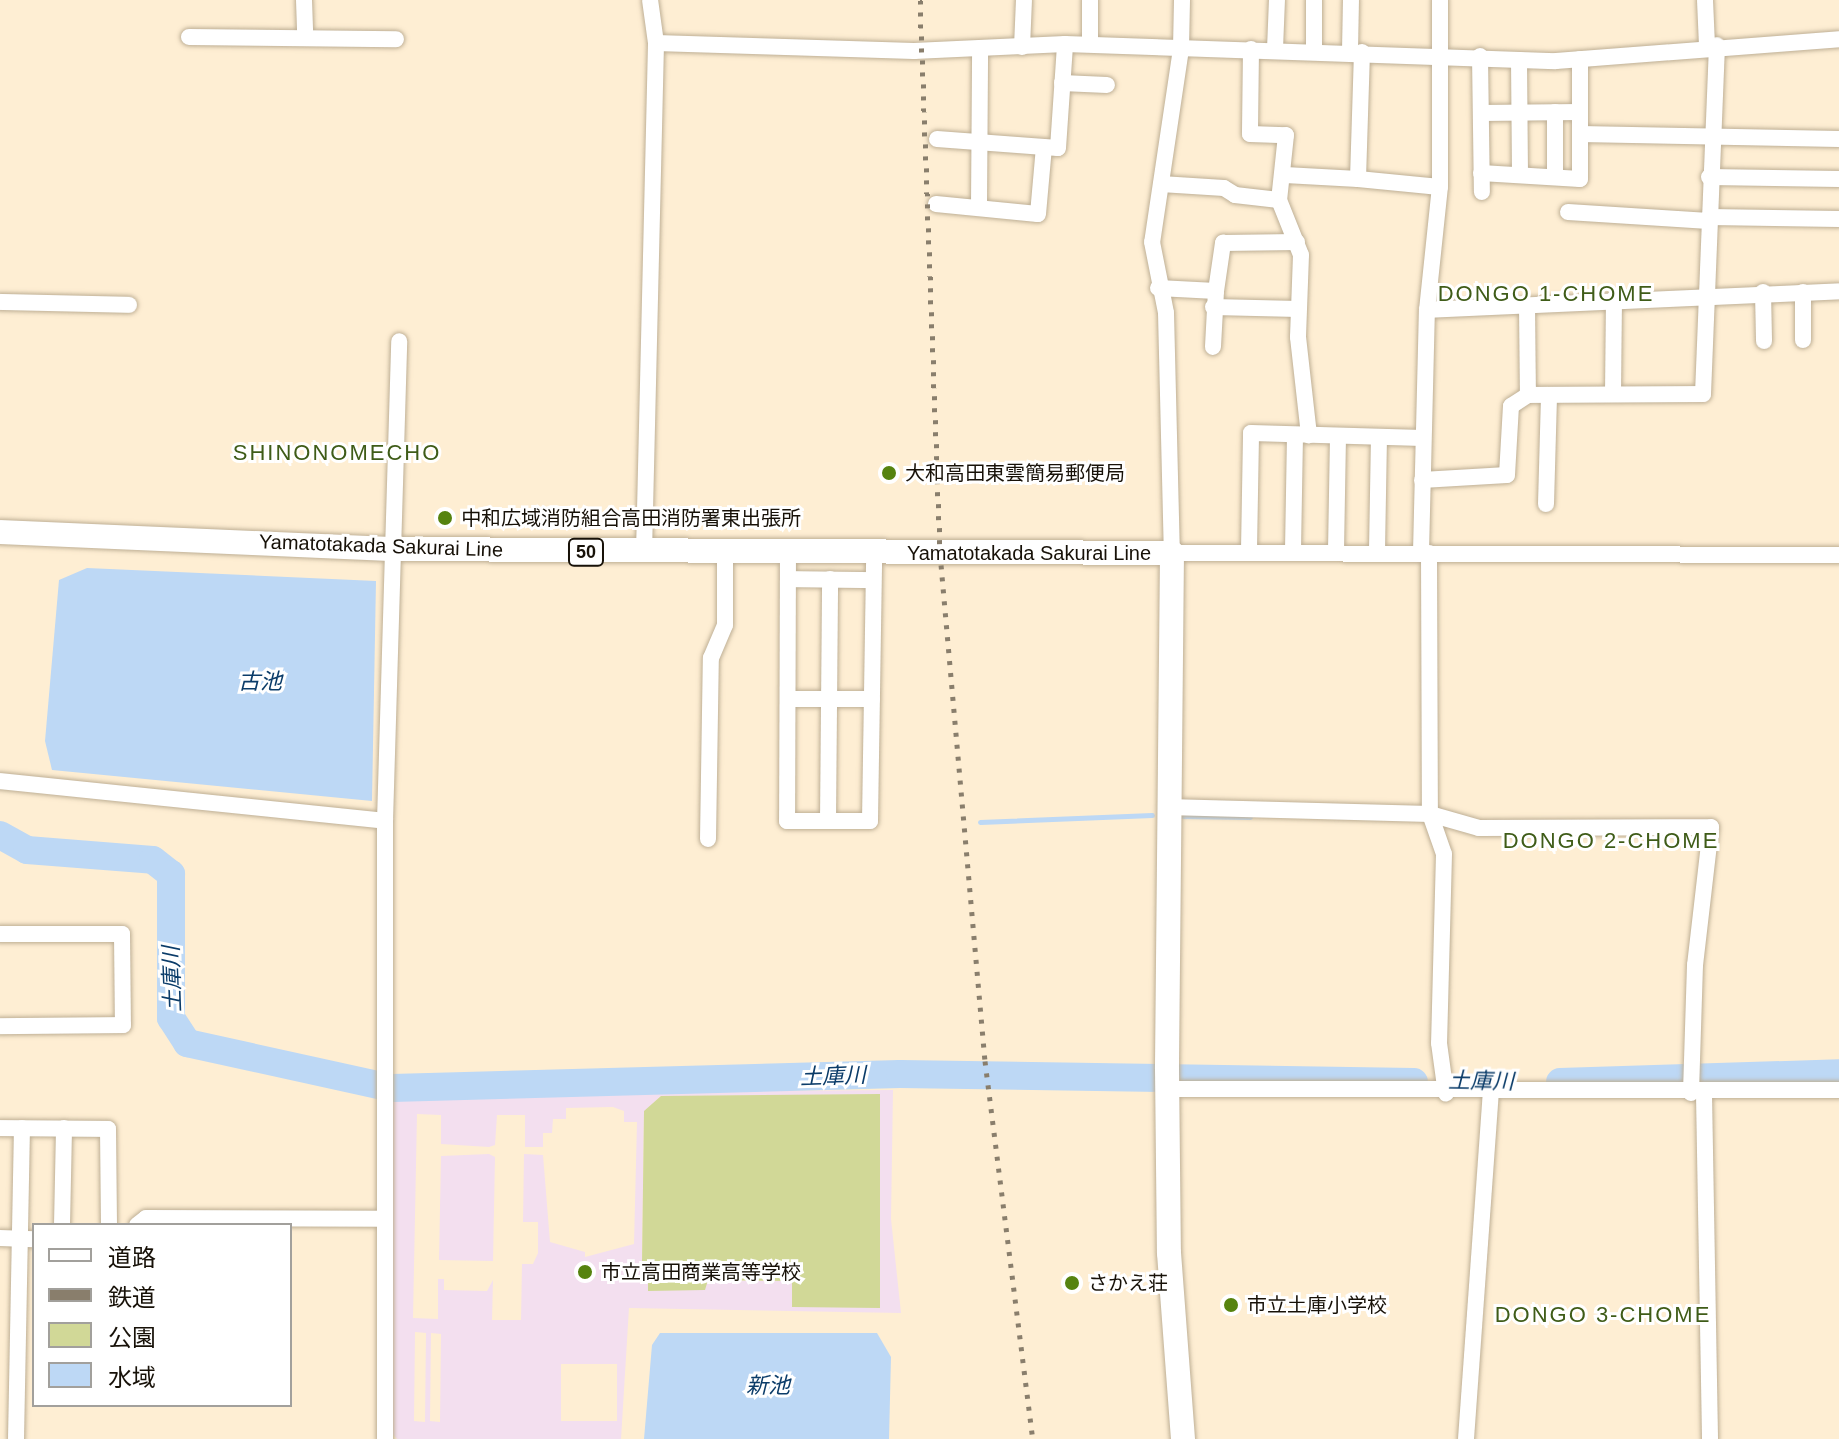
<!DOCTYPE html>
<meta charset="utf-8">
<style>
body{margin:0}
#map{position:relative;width:1839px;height:1439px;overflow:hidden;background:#feeed3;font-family:Arial,"Noto Sans JP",sans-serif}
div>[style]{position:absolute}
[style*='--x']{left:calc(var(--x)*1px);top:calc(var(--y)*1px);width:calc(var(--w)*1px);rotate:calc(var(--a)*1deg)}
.education>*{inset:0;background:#f3dfef}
.green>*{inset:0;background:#d1d897}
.water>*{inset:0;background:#bdd8f5}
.stream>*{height:5px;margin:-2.5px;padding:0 2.5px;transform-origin:2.5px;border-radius:2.5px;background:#bdd8f5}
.river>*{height:28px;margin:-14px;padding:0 14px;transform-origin:14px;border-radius:14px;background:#bdd8f5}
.roads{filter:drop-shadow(0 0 2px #beaf95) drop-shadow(0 0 2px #beaf95)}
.street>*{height:16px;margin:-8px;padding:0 8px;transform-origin:8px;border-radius:8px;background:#fff}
.primary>*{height:24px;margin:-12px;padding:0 12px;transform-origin:12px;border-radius:12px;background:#fff}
.rail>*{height:5px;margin-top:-2.5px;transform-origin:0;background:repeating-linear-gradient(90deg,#897e6c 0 4px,transparent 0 12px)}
.dots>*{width:22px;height:22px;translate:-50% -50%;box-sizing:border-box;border:4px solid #fff;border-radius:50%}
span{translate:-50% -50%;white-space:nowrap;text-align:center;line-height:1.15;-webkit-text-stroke:6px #fff;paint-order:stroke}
.shield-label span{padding:2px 6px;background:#fff;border:2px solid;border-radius:6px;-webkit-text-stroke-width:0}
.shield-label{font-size:18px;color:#171108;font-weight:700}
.poi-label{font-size:20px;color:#171108}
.left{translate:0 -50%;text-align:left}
.street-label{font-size:20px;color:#171108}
.neighbourhood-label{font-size:22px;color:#3f5c18;letter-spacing:2px}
.water-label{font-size:22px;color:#0b3c69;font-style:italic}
.legend{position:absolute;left:32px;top:1223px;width:260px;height:184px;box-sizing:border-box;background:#fff;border:2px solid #a2a09c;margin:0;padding:10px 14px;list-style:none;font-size:24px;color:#171108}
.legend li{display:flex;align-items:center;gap:16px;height:40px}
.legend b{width:40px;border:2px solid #a2a09c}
</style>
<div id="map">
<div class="education">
<i style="clip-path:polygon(evenodd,893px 1090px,891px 1219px,901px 1313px,629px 1308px,621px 1439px,397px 1439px,389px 1429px,392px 1094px,893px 1090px,880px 1095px,792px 1307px,792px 1281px,707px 1280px,705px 1285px,648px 1290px,648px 1261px,642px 1260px,644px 1112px,661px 1096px,880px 1095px,893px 1090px,613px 1107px,624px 1111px,624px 1122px,637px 1122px,634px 1244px,585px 1257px,585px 1252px,550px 1242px,543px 1155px,524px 1154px,523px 1222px,538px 1222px,538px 1253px,533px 1264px,522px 1264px,521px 1320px,492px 1320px,493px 1280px,487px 1291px,444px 1290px,444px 1279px,438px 1279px,438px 1319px,413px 1318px,417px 1114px,441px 1115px,441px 1144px,489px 1147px,495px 1145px,497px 1115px,525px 1115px,525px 1147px,543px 1147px,543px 1133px,552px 1133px,553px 1119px,566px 1119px,566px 1108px,613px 1107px,893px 1090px,415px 1332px,426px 1333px,425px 1422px,414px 1421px,415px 1332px,893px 1090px,431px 1333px,441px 1334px,440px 1422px,430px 1421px,431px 1333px,893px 1090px,561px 1364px,617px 1364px,617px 1421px,561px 1421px,561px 1364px)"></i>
<i style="clip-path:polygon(489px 1154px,495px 1157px,493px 1261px,439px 1260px,441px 1156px)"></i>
</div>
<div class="green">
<i style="clip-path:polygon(880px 1094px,880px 1308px,792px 1307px,792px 1281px,708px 1280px,705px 1290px,648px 1291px,648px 1261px,642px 1261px,644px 1111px,661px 1096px)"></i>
</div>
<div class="water">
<i style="clip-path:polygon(87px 568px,376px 581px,372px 801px,52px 770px,45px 741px,59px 580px)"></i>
<i style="clip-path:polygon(660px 1333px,877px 1333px,891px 1357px,889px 1439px,644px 1439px,652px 1345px)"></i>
</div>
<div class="stream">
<i style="--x:1179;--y:816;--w:71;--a:0.8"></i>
<i style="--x:980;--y:822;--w:172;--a:-2.3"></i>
</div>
<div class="river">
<i style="--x:0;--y:835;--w:31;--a:29"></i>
<i style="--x:27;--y:850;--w:126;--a:4.5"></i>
<i style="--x:153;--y:860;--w:23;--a:38"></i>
<i style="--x:171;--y:874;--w:144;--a:90"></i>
<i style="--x:171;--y:1018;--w:30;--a:57"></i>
<i style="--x:187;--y:1043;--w:210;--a:12.4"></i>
<i style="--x:392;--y:1088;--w:508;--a:-1.58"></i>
<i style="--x:900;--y:1074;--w:514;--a:0.89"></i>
<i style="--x:1560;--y:1082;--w:279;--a:-1.8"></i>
</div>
<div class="roads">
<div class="street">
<i style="--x:304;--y:0;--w:38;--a:88"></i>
<i style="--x:1182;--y:0;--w:49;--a:91.2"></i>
<i style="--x:1181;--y:49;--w:195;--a:98.5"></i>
<i style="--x:1152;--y:242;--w:72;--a:78.8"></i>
<i style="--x:1166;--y:313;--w:240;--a:88.6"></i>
<i style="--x:1172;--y:553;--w:667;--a:0.17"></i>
<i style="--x:1705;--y:0;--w:46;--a:87.5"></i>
<i style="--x:189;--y:37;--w:207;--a:0.6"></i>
<i style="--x:656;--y:43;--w:258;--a:1.8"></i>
<i style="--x:914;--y:51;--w:151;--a:-2.7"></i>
<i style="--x:1065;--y:44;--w:491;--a:2"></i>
<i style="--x:1556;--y:61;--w:284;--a:-4.4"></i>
<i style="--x:1090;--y:44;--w:44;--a:-90"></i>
<i style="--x:1022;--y:47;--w:47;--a:-87.6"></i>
<i style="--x:1251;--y:49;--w:85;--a:90.7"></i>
<i style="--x:1250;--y:134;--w:36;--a:2"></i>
<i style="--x:1286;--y:135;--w:65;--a:96.1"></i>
<i style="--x:1279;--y:200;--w:59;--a:68.2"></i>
<i style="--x:1301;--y:255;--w:82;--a:92.1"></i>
<i style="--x:1298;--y:337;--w:99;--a:83.6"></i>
<i style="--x:1275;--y:49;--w:49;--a:-87.7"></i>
<i style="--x:1314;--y:50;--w:50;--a:-90"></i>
<i style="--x:1350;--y:51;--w:51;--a:-88.9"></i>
<i style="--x:1480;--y:56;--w:136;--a:89.2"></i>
<i style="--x:1519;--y:60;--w:115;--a:89.5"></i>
<i style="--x:1062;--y:83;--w:45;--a:2.5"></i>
<i style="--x:1555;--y:112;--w:65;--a:90"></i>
<i style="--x:1481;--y:113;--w:99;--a:-0.6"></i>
<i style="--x:1580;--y:134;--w:259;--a:1.1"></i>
<i style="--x:937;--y:139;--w:121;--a:4.3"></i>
<i style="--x:1058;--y:148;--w:104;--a:-86.1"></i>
<i style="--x:1481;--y:173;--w:99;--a:3.5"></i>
<i style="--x:1580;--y:179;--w:120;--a:-90"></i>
<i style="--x:1285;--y:175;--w:73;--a:3.1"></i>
<i style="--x:1358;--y:179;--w:127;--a:-88.2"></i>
<i style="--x:1709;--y:177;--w:130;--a:0.9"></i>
<i style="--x:1358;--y:179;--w:82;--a:5.6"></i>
<i style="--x:1161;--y:184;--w:63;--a:3.6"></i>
<i style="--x:1224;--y:188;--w:13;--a:32"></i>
<i style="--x:1235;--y:195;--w:44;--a:6.5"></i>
<i style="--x:936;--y:204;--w:102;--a:5.6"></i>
<i style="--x:1038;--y:214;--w:67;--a:-84.9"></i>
<i style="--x:979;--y:207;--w:158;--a:-89.6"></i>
<i style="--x:1568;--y:212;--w:141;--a:3.7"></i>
<i style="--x:1709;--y:217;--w:130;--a:0.9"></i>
<i style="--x:1158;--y:288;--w:58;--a:3"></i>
<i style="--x:1216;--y:291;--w:56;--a:93.1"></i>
<i style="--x:1216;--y:291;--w:49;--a:-81.7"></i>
<i style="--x:1223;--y:243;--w:74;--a:-0.8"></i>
<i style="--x:1763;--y:292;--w:49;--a:88.8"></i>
<i style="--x:0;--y:302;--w:129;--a:1.3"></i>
<i style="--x:1527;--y:305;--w:90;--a:89.4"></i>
<i style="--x:1213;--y:307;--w:85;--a:1.3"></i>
<i style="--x:1427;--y:310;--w:412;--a:-2.6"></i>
<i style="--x:1803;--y:340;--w:48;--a:-90"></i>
<i style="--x:1613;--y:394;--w:95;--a:-89.4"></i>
<i style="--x:1422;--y:480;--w:85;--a:-3.4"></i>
<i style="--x:1507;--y:475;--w:69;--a:-86.7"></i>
<i style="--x:1511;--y:406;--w:20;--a:-33"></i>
<i style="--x:1528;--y:395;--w:175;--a:-0.3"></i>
<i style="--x:1703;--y:394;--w:349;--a:-87.7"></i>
<i style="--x:1546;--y:504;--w:109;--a:-88.4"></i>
<i style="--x:1249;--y:550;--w:117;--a:-89"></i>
<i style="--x:1251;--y:433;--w:172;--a:1.7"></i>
<i style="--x:1293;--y:550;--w:115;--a:-89"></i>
<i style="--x:1336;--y:551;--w:115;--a:-89"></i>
<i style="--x:1377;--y:551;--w:114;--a:-89"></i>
<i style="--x:1421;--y:552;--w:242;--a:-88.6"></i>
<i style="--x:1427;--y:310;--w:124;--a:-84"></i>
<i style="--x:1440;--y:187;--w:187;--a:-90"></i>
<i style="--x:644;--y:553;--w:510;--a:-88.65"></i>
<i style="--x:656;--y:43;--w:43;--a:-97.9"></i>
<i style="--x:1429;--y:553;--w:261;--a:89.8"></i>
<i style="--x:1430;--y:814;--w:42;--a:70.7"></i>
<i style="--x:1444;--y:854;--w:189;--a:91.5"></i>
<i style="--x:1439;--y:1043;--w:51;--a:82.2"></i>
<i style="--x:788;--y:554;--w:267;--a:90.2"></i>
<i style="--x:787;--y:821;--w:83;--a:0"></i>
<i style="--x:870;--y:821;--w:268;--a:-89.1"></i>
<i style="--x:788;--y:579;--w:85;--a:0.7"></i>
<i style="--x:788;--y:699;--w:84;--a:0"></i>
<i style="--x:0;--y:781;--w:387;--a:5.9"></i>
<i style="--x:1167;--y:807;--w:263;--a:1.5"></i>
<i style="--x:1430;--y:814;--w:51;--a:15.9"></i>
<i style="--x:1479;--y:828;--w:232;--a:-0.2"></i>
<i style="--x:1711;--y:827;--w:139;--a:96.6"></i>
<i style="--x:1695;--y:965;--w:128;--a:91.8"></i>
<i style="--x:828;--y:821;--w:242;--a:-89.5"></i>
<i style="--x:708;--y:839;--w:181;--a:-89.1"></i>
<i style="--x:711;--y:658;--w:36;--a:-67"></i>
<i style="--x:725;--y:625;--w:72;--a:-90"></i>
<i style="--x:0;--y:934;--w:122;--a:0"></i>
<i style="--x:122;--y:934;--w:91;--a:89.4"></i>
<i style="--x:123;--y:1025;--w:123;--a:179.5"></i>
<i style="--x:1167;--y:1089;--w:672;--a:0.09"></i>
<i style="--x:1704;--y:1094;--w:345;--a:89"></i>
<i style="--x:0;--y:1128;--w:108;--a:0.5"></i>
<i style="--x:108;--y:1129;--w:96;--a:89.4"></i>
<i style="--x:62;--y:1225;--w:97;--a:-88.8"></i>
<i style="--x:137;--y:1225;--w:11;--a:-38"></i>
<i style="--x:146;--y:1218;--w:238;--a:0.2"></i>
<i style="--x:0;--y:1238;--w:34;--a:2"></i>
<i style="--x:16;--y:1439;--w:311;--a:-88.9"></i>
<i style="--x:385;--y:1439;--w:618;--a:-90"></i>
<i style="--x:385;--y:821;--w:480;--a:-88.3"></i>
<i style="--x:1466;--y:1439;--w:346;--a:-85.9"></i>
</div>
<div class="primary">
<i style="--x:0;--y:532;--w:390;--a:2.5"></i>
<i style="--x:390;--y:549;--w:782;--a:0.29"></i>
<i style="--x:1172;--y:553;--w:516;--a:90.56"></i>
<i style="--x:1167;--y:1069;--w:184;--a:89.4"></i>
<i style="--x:1169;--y:1253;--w:187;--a:85.7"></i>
</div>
</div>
<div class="rail">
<i style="--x:920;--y:0;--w:553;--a:87.93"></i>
<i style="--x:940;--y:553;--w:510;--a:84.94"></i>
<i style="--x:985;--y:1061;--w:381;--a:82.8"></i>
</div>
<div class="dots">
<i style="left:889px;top:473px;background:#56830f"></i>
<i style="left:445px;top:518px;background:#56830f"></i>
<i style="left:585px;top:1272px;background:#56830f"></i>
<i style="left:1072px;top:1283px;background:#56830f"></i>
<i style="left:1231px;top:1305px;background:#56830f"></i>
</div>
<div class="shield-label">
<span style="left:586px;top:552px">50</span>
</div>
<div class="poi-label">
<span class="left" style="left:905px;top:473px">大和高田東雲簡易郵便局</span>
<span class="left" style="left:461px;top:518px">中和広域消防組合高田消防署東出張所</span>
<span class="left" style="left:601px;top:1272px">市立高田商業高等学校</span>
<span class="left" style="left:1088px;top:1283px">さかえ荘</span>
<span class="left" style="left:1247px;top:1305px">市立土庫小学校</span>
</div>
<div class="street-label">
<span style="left:381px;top:546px;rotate:2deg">Yamatotakada Sakurai Line</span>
<span style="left:1029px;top:553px">Yamatotakada Sakurai Line</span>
</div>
<div class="neighbourhood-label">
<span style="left:1546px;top:294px">DONGO 1-CHOME</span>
<span style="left:337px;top:453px">SHINONOMECHO</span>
<span style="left:1611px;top:841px">DONGO 2-CHOME</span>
<span style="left:1603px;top:1315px">DONGO 3-CHOME</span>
</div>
<div class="water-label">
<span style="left:260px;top:682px">古池</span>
<span style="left:172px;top:979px;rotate:-92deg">土庫川</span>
<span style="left:833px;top:1076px;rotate:-2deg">土庫川</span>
<span style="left:1481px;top:1081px;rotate:1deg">土庫川</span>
<span style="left:768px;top:1386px">新池</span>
</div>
<ul class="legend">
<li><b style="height:10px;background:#fff"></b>道路</li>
<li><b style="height:10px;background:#897e6c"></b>鉄道</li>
<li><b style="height:22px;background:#d1d897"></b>公園</li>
<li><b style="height:22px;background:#bdd8f5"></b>水域</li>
</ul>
</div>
